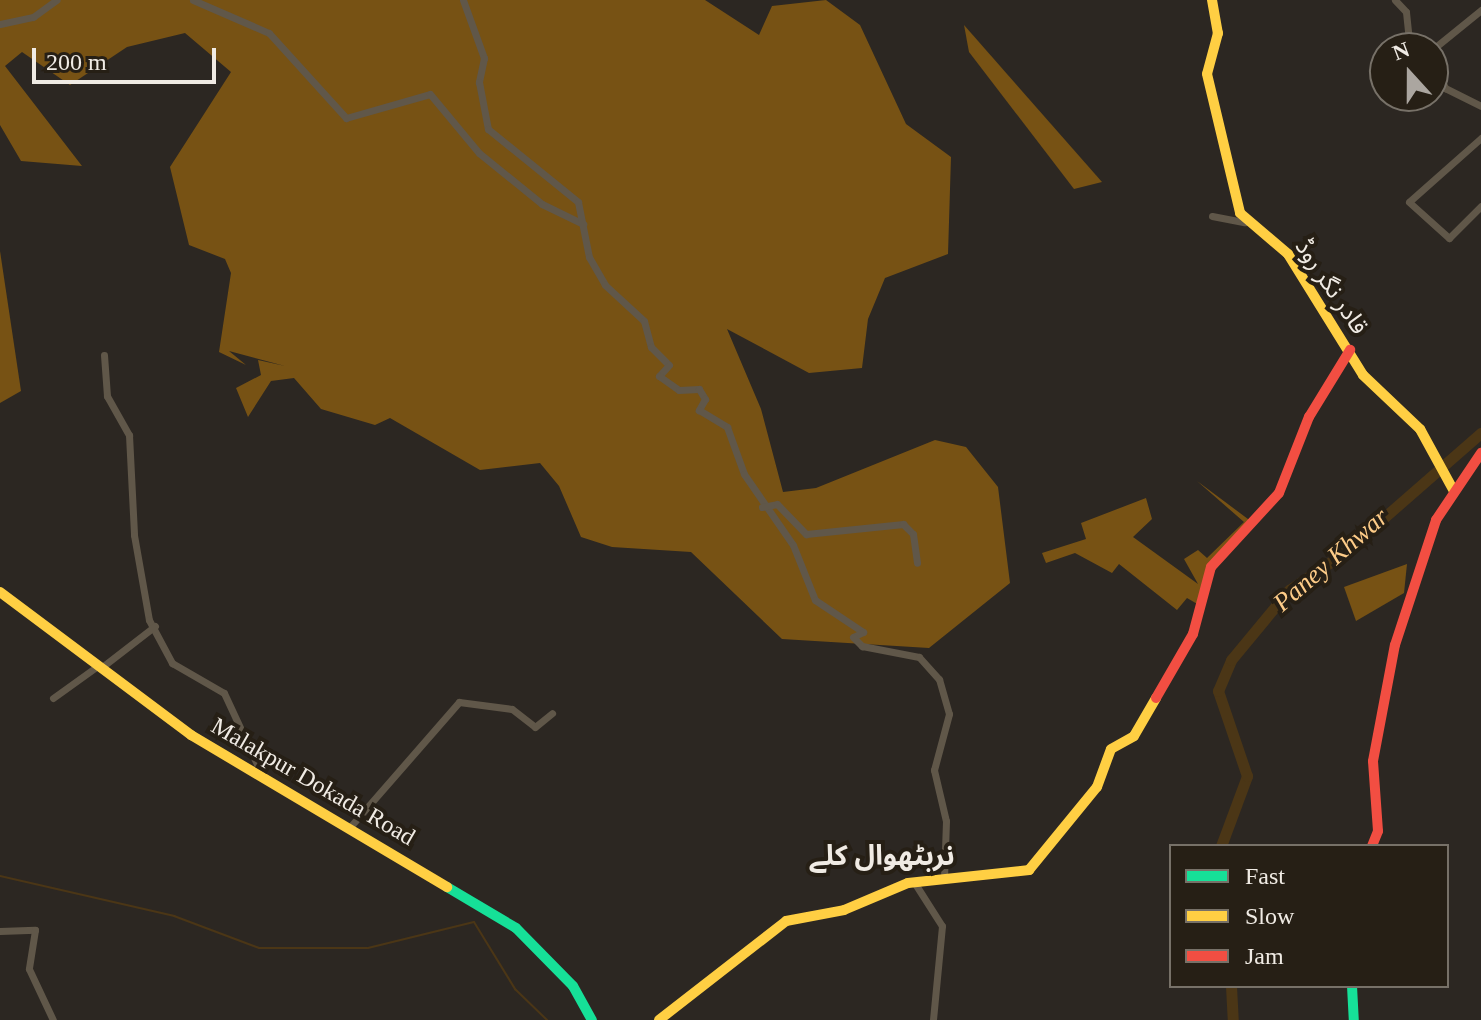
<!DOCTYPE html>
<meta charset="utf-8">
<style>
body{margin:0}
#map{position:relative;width:1481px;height:1020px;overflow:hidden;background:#2c2722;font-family:"Times New Roman","Noto Sans Arabic",serif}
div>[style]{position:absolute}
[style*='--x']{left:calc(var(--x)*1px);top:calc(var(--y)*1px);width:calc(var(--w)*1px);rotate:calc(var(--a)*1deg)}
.forest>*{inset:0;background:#775214}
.stream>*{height:2px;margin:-1px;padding:0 1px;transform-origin:1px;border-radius:1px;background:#4b3616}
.river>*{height:11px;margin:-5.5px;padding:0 5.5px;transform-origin:5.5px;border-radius:5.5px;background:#4b3616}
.street>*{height:7px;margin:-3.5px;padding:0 3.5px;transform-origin:3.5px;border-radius:3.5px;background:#605749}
.fast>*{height:10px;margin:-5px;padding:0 5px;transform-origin:5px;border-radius:5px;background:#16e098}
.slow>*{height:10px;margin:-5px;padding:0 5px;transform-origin:5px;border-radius:5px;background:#ffcf43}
.jam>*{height:10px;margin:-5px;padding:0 5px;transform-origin:5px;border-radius:5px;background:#f24e42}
span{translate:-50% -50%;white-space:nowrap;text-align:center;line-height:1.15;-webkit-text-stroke:8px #261f15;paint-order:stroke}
.street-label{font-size:24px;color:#f0ebe4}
.water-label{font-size:26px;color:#fecc88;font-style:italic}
.quarter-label{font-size:28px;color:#f0ebe4;font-weight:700}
.legend{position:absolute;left:1169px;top:844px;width:280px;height:144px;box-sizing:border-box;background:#261f15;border:2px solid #777168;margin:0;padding:10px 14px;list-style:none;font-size:24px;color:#f0ebe4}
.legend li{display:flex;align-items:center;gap:16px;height:40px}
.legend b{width:40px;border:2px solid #777168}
.north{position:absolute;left:1369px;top:32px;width:80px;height:80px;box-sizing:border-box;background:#261f15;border:2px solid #777168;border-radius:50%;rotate:339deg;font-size:22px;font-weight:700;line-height:32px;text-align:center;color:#f0ebe4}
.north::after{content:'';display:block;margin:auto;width:28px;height:36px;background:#aba6a0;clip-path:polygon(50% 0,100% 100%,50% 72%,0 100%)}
.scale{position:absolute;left:32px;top:48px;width:184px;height:36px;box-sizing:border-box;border:4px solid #f0ebe4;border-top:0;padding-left:10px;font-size:24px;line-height:28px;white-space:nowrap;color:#f0ebe4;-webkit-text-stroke:6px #261f15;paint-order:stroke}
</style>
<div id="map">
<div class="forest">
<i style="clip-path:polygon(0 0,705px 0,759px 35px,772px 6px,826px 0,860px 25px,906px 124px,951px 157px,948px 254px,885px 278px,868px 319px,862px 368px,809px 373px,727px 329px,761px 409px,783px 492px,816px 488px,935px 440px,966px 447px,998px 487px,1010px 583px,929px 648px,782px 639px,691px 552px,612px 547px,581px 537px,559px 486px,540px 463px,480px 470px,390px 418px,375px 425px,321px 409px,294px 378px,271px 381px,248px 417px,236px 388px,261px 375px,258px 360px,285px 366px,229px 351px,246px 365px,219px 352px,231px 273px,225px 259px,189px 245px,170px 167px,231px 72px,185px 33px,127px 47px,70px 85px,22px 52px,5px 66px,82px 166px,21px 161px,0 125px)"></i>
<i style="clip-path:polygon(964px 25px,1102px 182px,1074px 189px,969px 52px)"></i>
<i style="clip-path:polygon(0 251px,21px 391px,0 403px)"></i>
<i style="clip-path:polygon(1197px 481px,1252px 522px,1212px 560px,1199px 605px,1187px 598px,1177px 610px,1119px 564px,1112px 573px,1075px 553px,1046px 563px,1042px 553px,1086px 539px,1081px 523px,1146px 498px,1152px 519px,1133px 537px,1198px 584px,1184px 559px,1198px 550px,1207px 558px,1244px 522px)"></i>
<i style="clip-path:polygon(1407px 564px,1404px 593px,1356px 621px,1344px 587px)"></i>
</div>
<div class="stream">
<i style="--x:0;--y:876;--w:179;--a:12.9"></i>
<i style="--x:174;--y:916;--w:91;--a:20.6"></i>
<i style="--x:259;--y:948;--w:109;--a:0"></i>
<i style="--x:368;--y:948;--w:109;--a:-13.8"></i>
<i style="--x:474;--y:922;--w:79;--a:58.5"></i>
<i style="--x:515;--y:989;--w:45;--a:44.1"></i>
</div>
<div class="river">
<i style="--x:1221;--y:846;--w:75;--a:-69.6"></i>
<i style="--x:1247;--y:776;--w:90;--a:-108.8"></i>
<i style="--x:1218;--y:691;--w:34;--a:-67"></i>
<i style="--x:1231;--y:660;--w:91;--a:-50.4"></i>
<i style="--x:1289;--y:590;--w:63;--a:-33.9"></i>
<i style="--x:1341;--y:555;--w:186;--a:-41.1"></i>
<i style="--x:1231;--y:986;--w:34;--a:87"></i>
</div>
<div class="street">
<i style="--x:193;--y:0;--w:83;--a:23.5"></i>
<i style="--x:269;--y:33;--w:115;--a:47.8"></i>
<i style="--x:346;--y:118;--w:87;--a:-15.9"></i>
<i style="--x:430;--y:94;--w:77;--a:50.3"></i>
<i style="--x:479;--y:153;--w:81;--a:39"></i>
<i style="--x:542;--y:204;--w:46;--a:26"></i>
<i style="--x:463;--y:0;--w:62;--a:70.1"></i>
<i style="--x:484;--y:58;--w:25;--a:102"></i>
<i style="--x:479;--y:82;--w:48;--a:79.2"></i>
<i style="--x:488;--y:129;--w:116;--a:39"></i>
<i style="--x:578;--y:202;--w:56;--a:78.7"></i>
<i style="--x:589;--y:257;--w:32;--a:60"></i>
<i style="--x:605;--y:285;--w:53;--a:42.7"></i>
<i style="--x:644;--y:321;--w:27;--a:75"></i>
<i style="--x:651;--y:347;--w:25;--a:45"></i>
<i style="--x:669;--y:365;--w:15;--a:132"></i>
<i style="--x:659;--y:376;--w:24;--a:35"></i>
<i style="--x:679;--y:390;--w:20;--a:-3"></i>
<i style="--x:699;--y:389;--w:12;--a:59"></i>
<i style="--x:705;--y:399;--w:13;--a:119"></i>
<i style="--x:699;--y:410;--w:33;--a:31"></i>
<i style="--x:727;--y:427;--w:50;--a:70.1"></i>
<i style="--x:744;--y:474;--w:86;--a:55.4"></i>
<i style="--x:793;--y:545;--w:59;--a:68.2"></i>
<i style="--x:815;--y:600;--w:58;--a:33.7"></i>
<i style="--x:863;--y:632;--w:11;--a:153"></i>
<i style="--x:853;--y:637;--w:13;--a:45"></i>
<i style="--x:862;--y:646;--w:58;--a:10.9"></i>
<i style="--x:919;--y:657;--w:30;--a:48"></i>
<i style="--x:939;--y:679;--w:36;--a:74"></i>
<i style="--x:949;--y:714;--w:58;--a:105"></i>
<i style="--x:934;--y:770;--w:52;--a:76.8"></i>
<i style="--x:946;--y:821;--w:57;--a:92"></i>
<i style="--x:1395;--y:0;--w:16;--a:47"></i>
<i style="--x:1406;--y:12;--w:36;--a:84"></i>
<i style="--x:0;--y:24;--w:34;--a:-12"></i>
<i style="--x:33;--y:17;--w:29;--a:-36"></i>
<i style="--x:1415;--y:48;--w:14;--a:0"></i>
<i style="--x:1433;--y:49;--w:62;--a:-39.1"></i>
<i style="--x:1433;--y:62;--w:29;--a:65"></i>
<i style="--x:1445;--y:88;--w:40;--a:26.6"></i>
<i style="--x:1481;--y:138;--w:96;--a:138.4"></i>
<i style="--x:1409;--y:202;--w:54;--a:42"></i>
<i style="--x:1449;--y:238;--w:45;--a:-45"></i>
<i style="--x:1212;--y:216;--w:33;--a:11"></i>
<i style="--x:104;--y:355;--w:41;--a:85.8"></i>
<i style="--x:107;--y:396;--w:45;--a:60.6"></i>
<i style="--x:129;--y:435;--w:100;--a:87.1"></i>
<i style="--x:134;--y:535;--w:86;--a:80"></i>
<i style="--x:149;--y:620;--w:49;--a:61.9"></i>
<i style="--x:172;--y:663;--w:60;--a:30"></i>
<i style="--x:224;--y:693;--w:93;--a:65.1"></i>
<i style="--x:762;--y:507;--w:15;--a:-11"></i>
<i style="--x:777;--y:504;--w:42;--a:46"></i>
<i style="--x:806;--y:534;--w:98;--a:-5.9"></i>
<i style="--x:903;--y:524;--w:14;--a:45"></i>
<i style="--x:913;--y:534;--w:29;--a:82"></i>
<i style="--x:102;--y:667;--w:67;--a:-37.7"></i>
<i style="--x:53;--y:698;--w:57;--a:-35.7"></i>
<i style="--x:350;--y:827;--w:166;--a:-48.9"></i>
<i style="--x:459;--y:702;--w:53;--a:7.5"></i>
<i style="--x:512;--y:709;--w:29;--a:38"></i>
<i style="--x:535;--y:727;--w:22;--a:-39"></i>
<i style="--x:914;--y:882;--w:52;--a:57.5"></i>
<i style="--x:942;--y:926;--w:94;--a:95.5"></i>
<i style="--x:0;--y:931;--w:35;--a:-2"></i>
<i style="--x:35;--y:930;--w:39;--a:99"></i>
<i style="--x:29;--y:969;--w:56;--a:64.8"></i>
</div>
<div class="fast">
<i style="--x:447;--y:887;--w:80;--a:30.7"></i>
<i style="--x:516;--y:928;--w:81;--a:45.5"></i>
<i style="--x:573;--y:986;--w:39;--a:61"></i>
<i style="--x:1352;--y:986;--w:34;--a:87"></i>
</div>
<div class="slow">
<i style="--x:1212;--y:0;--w:34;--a:80"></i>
<i style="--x:1218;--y:33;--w:42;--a:105"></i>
<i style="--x:1207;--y:74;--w:143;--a:76.6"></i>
<i style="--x:1240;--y:213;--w:63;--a:40.5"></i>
<i style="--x:1288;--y:254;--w:142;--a:58.2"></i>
<i style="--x:1363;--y:375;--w:79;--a:43.5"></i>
<i style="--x:1420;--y:429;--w:71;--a:61.3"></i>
<i style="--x:0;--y:592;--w:239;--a:36.8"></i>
<i style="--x:191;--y:735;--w:298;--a:30.7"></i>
<i style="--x:659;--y:1020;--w:161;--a:-37.9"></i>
<i style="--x:786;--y:921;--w:59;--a:-10.7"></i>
<i style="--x:844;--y:910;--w:69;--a:-22.9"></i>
<i style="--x:908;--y:883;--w:122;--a:-6.1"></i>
<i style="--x:1029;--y:870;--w:107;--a:-50.7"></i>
<i style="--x:1097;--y:787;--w:40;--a:-69.8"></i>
<i style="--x:1111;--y:749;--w:26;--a:-29"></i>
<i style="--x:1134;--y:736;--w:44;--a:-59.9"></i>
</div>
<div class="jam">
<i style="--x:1156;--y:698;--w:74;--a:-60"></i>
<i style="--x:1193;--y:634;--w:69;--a:-75"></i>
<i style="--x:1211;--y:567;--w:100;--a:-47.4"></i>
<i style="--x:1279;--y:493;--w:82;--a:-68.5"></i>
<i style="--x:1309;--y:417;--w:79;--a:-58.5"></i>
<i style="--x:1372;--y:846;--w:16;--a:-68"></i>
<i style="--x:1378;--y:831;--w:70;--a:-94.1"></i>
<i style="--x:1373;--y:761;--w:118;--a:-79.3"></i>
<i style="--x:1395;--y:645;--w:132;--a:-71.8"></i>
<i style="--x:1436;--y:520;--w:81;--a:-56.1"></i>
</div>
<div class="street-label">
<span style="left:1331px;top:287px;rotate:56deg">قادر نگر روڈ</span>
<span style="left:313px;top:782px;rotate:30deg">Malakpur Dokada Road</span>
</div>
<div class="water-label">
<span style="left:1331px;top:560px;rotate:-41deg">Paney Khwar</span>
</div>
<div class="quarter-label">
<span style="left:882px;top:856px">نربٹھوال کلے</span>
</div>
<ul class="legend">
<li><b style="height:10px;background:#16e098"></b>Fast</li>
<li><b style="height:10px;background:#ffcf43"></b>Slow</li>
<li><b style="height:10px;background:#f24e42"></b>Jam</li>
</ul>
<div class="north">N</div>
<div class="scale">200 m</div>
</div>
